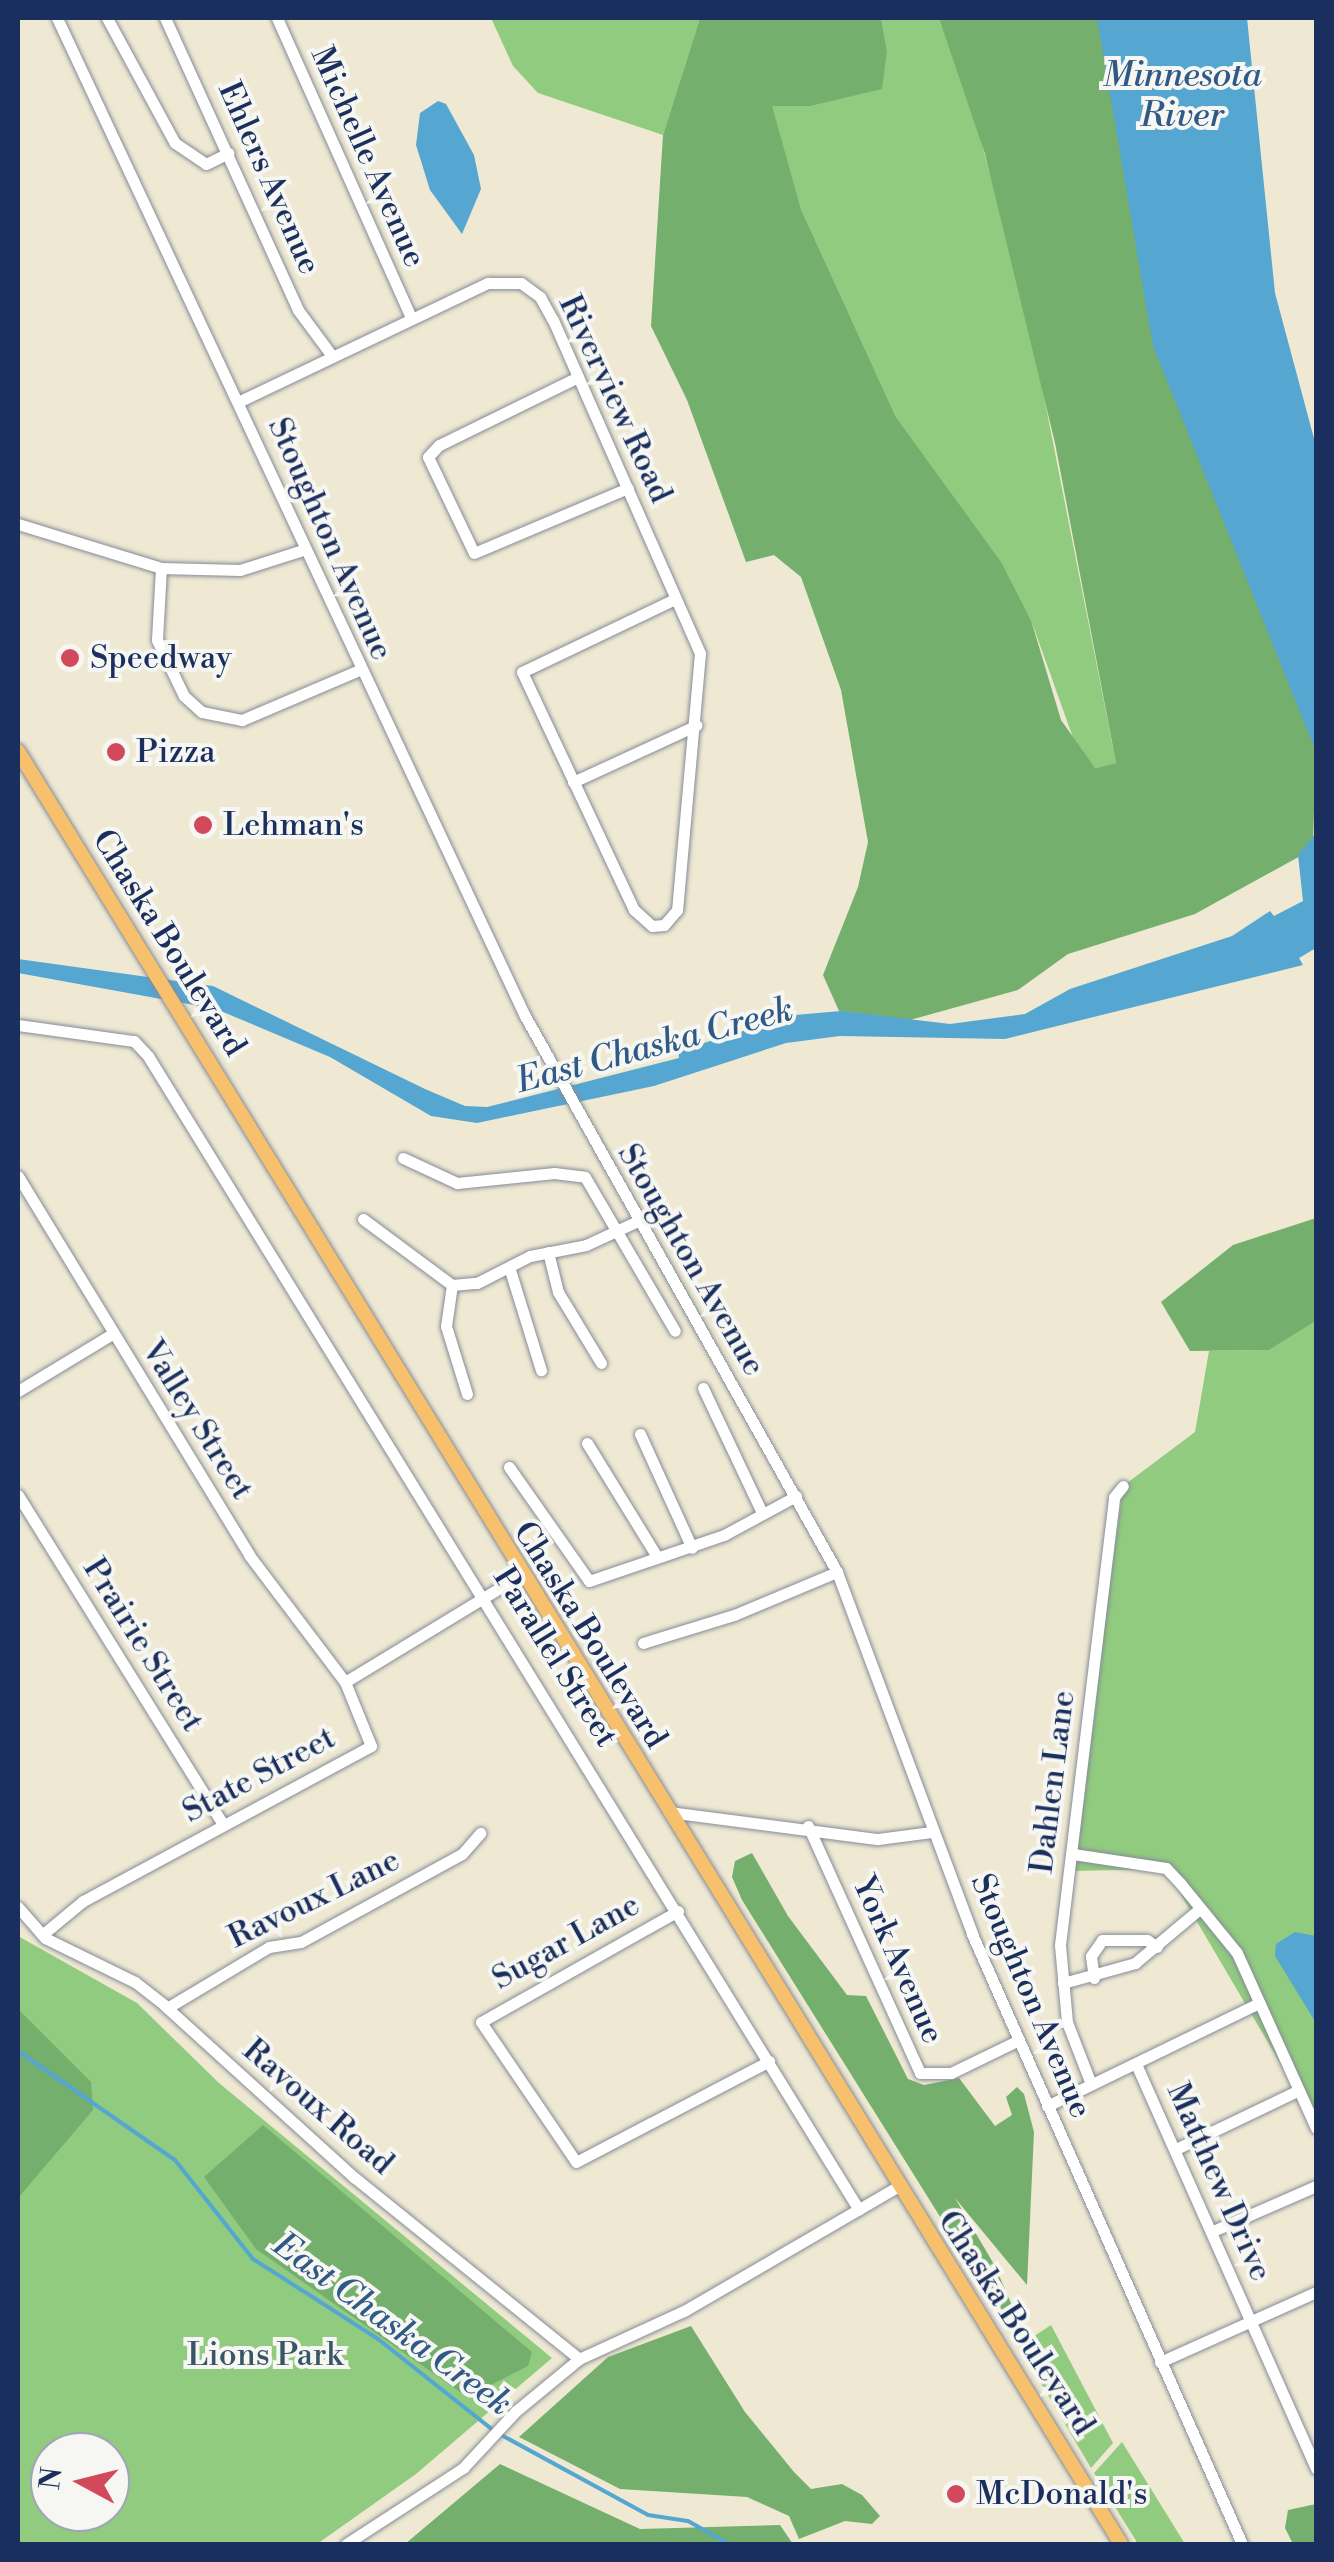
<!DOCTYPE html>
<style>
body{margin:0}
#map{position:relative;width:1334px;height:2562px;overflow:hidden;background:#efe9d3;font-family:"Libre Bodoni",serif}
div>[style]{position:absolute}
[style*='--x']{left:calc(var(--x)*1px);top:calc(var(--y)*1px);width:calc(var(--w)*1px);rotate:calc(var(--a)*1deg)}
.green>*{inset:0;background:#91cb7f}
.forest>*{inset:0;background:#74af6e}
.water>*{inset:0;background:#55a6d0}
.stream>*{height:4px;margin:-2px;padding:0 2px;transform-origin:2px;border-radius:2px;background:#55a6d0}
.roads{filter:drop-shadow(0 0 2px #858c98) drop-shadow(0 0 2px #858c98)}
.minor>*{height:11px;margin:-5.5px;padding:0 5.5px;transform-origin:5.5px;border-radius:5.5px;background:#fff}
.major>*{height:14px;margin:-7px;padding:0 7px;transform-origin:7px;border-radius:7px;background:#f7c06c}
.dots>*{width:28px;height:28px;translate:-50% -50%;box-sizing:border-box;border:5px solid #f6f6f2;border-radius:50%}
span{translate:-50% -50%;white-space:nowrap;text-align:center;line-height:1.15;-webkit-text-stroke:8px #f6f6f2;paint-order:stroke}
.street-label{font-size:32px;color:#1b2f5e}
.poi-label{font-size:32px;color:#1b2f5e}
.left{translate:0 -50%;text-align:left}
.park-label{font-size:32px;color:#385666}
.water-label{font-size:35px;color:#2f5986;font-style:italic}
.frame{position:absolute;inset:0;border:20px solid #1b2f5e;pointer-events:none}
.north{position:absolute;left:30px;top:2432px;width:100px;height:100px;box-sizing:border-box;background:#f6f6f2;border:2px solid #9ea6b7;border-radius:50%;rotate:277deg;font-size:28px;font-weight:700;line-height:40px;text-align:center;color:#1b2f5e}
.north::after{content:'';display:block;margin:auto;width:35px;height:45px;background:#d1495b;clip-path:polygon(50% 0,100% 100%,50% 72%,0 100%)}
</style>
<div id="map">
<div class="green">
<i style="clip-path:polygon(491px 18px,700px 18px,663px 135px,538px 93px,513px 66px)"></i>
<i style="clip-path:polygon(881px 18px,939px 18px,970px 101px,1026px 305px,1116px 763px,1095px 768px,1077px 749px,1031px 620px,1001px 563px,896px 417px,801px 209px,771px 106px,834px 100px,887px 50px)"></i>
<i style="clip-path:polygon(1316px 1321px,1316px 2124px,1166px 1869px,1071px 1871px,1123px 1486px,1195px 1432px,1209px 1351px,1269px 1350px)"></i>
<i style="clip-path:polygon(evenodd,18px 1936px,137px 2003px,219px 2083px,552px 2358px,416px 2474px,317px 2544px,18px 2544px,18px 1936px,50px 2452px,110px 2452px,110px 2512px,50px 2512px,50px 2452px)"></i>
<i style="clip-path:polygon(1051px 2325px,1113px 2443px,1091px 2468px,1019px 2346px)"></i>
<i style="clip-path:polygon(1122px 2442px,1185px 2544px,1138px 2544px,1094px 2473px)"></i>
</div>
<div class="forest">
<i style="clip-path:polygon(700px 18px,881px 18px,887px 50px,882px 89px,810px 106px,772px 106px,801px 209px,896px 417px,1001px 562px,1031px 620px,1061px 720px,1095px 768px,1116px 763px,1055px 443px,985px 154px,939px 18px,1098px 18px,1316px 734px,1313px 849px,1195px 914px,1068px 954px,1018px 990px,910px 1020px,839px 1011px,823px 975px,858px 887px,868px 842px,841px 690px,801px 577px,774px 555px,746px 562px,687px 400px,651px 326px,663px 135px)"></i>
<i style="clip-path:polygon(1316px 1218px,1316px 1321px,1269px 1350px,1190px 1351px,1161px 1302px,1233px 1245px)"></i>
<i style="clip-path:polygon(752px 1853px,788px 1916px,847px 1995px,866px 1996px,908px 2079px,924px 2085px,959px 2078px,995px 2126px,1012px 2115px,1006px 2097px,1017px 2087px,1024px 2094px,1034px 2132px,1027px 2285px,955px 2198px,995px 2266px,1019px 2322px,1014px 2335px,742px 1900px,732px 1877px,735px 1861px)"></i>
<i style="clip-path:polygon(18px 2009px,91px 2082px,93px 2110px,18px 2198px)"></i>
<i style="clip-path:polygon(263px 2125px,532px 2352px,528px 2366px,467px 2397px,256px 2249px,204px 2177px)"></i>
<i style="clip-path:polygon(691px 2326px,745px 2412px,794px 2472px,811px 2489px,842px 2484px,862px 2495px,880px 2516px,872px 2524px,845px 2521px,799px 2539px,789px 2516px,747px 2497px,620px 2489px,519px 2437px,608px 2357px)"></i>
<i style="clip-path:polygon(500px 2464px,640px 2529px,780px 2525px,793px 2544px,405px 2544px)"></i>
<i style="clip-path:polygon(1316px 2504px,1316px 2544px,1293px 2544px,1285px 2528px,1288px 2510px)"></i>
</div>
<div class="water">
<i style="clip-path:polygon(1097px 18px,1247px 18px,1275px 293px,1316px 446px,1316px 752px,1153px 346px)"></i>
<i style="clip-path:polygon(438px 101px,446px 104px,474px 155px,481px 189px,462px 234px,430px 190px,416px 145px,420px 113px)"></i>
<i style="clip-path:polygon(1316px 833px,1316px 948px,1299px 958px,1303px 965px,1005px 1039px,840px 1036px,786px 1043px,654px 1086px,477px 1123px,431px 1116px,330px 1057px,216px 1009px,18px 973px,18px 959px,213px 986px,425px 1089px,465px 1106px,487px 1107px,679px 1058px,678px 1051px,795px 1015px,841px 1011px,950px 1024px,1025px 1014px,1070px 989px,1232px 936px,1270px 911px,1274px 916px,1303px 901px,1298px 855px)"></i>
<i style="clip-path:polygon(1295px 1932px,1316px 1936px,1316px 2023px,1275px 1956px,1276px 1944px)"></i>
</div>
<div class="stream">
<i style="--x:18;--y:2051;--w:191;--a:34.8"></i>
<i style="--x:175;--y:2160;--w:126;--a:51.8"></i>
<i style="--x:253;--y:2259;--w:148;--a:32.6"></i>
<i style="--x:378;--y:2339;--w:148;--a:38.4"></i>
<i style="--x:494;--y:2431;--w:175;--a:28.6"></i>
<i style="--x:648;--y:2515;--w:40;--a:8.5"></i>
<i style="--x:688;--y:2521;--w:47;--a:29.3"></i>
</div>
<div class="roads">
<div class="minor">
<i style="--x:57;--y:18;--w:1102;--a:64.88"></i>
<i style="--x:525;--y:1016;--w:638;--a:60.7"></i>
<i style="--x:837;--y:1572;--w:386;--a:69.5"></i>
<i style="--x:972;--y:1934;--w:667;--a:66.12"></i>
<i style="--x:107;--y:18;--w:142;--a:61.5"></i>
<i style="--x:175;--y:143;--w:37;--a:34"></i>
<i style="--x:206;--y:164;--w:25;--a:-26"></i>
<i style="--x:165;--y:18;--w:321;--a:65.5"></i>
<i style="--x:298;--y:310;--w:57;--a:53.5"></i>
<i style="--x:277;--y:18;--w:329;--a:65.9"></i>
<i style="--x:578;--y:377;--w:155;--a:153.9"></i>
<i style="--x:439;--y:445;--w:16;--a:133"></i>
<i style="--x:428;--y:457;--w:106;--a:64.4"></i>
<i style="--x:474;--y:553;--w:167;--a:-22.9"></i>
<i style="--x:238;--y:402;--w:277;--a:-25.5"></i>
<i style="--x:488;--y:283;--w:33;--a:0"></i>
<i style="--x:521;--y:283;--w:24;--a:36"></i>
<i style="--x:540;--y:297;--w:26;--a:61"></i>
<i style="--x:553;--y:320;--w:364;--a:66.2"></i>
<i style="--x:700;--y:653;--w:258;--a:95.1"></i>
<i style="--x:677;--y:910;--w:20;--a:131"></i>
<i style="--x:664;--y:925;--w:12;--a:175"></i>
<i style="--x:652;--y:926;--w:24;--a:-138"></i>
<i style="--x:634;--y:910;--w:263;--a:-115.2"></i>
<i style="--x:522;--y:672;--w:170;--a:-25.5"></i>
<i style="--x:18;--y:524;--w:150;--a:17.1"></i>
<i style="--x:161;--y:568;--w:79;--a:1.5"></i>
<i style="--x:240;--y:570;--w:66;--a:-17.6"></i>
<i style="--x:161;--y:568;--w:72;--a:93.2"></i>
<i style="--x:157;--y:640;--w:62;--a:64.3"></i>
<i style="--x:184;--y:696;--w:24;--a:42"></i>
<i style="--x:202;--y:712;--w:41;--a:11.3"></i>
<i style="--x:242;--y:720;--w:127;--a:-23.1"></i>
<i style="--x:573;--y:782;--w:136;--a:-24.7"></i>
<i style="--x:18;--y:1025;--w:117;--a:7.9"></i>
<i style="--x:134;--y:1041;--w:21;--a:47"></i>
<i style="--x:148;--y:1056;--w:1355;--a:58.36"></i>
<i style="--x:403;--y:1158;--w:60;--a:24.8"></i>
<i style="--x:457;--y:1183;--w:98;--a:-5.9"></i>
<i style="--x:554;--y:1173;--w:31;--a:7"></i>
<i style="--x:585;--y:1177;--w:178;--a:59.7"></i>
<i style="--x:18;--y:1176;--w:444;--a:58.6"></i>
<i style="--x:249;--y:1555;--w:159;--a:52.9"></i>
<i style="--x:345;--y:1682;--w:69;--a:67.9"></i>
<i style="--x:371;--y:1746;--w:327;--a:151.7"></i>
<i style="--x:83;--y:1901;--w:53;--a:140.3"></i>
<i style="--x:363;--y:1219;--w:111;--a:36.6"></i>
<i style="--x:548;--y:1252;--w:41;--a:76"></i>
<i style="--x:558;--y:1292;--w:83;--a:58.8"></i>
<i style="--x:510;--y:1270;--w:105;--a:72.8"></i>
<i style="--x:703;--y:1388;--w:138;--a:64.7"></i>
<i style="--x:18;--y:1391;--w:110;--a:-31.2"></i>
<i style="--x:467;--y:1394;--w:71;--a:-107.2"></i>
<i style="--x:446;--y:1326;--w:41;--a:-81.7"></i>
<i style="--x:452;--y:1285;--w:25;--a:-5"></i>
<i style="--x:477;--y:1283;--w:59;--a:-27"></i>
<i style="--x:530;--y:1256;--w:57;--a:-11.1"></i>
<i style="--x:586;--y:1245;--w:57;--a:-24.8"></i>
<i style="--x:640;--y:1434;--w:125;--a:65.5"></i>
<i style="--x:587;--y:1443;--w:134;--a:58.4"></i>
<i style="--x:509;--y:1467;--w:139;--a:54.9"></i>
<i style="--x:589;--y:1581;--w:143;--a:-18.8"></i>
<i style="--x:724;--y:1535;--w:82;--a:-28.4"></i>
<i style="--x:18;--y:1495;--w:386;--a:58.1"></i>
<i style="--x:643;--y:1643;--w:95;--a:-17.1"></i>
<i style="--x:734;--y:1615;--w:112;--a:-22.7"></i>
<i style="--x:345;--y:1682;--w:206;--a:-31.3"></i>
<i style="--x:669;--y:1812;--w:211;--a:7.4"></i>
<i style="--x:878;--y:1839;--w:54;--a:-7.4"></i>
<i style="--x:808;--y:1826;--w:271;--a:65.6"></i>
<i style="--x:920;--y:2073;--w:31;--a:0"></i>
<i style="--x:951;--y:2073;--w:73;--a:-25.9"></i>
<i style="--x:1073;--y:1854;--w:94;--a:8.6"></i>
<i style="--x:1166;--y:1868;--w:21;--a:47"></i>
<i style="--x:1180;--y:1883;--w:90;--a:50.8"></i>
<i style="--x:1237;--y:1953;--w:192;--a:65.7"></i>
<i style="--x:18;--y:1907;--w:41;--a:48.9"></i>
<i style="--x:45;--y:1938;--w:100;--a:26.1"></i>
<i style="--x:135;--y:1982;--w:37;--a:38"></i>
<i style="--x:164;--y:2005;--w:258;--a:42.2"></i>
<i style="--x:355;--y:2178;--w:288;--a:38.9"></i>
<i style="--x:678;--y:1911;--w:226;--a:150.6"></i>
<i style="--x:481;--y:2022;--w:169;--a:55.8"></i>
<i style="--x:576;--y:2162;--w:218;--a:-27.6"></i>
<i style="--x:1094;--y:1978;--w:22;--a:-98"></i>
<i style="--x:1091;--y:1956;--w:19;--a:-55"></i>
<i style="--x:1102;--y:1940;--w:45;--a:0"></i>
<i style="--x:1147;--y:1940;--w:12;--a:35"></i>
<i style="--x:1063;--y:1983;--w:75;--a:-15.5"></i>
<i style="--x:1135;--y:1963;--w:81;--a:-40"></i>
<i style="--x:167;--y:2008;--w:119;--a:-30.9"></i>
<i style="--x:269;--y:1947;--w:32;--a:-9"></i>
<i style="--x:301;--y:1942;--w:183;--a:-28.7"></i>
<i style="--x:462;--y:1854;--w:28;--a:-49"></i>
<i style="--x:1136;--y:2064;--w:443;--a:66"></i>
<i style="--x:1091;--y:2084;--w:66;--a:-111.2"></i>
<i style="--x:1067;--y:2022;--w:77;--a:-95.2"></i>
<i style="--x:1060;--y:1945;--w:451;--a:-83.1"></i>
<i style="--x:1114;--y:1497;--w:14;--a:-51"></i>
<i style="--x:1047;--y:2106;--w:236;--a:-25.9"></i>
<i style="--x:1176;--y:2149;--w:136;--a:-25.6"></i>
<i style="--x:1213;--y:2231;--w:112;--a:-23.6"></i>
<i style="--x:1160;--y:2362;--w:171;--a:-24.2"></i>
<i style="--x:346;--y:2544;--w:140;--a:-33"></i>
<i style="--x:463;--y:2468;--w:78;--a:-47.1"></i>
<i style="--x:516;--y:2411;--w:82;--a:-39.5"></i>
<i style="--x:579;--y:2359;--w:115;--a:-24.6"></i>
<i style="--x:684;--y:2311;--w:246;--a:-30.2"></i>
</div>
<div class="major">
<i style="--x:18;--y:751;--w:2105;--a:58.4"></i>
</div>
</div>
<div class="dots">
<i style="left:70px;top:658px;background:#d1495b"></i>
<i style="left:116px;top:752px;background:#d1495b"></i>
<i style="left:203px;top:825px;background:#d1495b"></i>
<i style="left:956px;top:2494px;background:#d1495b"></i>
</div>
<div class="street-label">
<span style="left:368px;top:157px;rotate:66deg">Michelle Avenue</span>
<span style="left:269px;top:178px;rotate:66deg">Ehlers Avenue</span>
<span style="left:615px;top:399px;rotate:65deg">Riverview Road</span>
<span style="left:330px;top:539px;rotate:66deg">Stoughton Avenue</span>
<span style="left:169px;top:943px;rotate:58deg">Chaska Boulevard</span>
<span style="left:691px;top:1260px;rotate:60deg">Stoughton Avenue</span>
<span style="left:197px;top:1420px;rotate:58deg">Valley Street</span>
<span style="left:590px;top:1635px;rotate:58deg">Chaska Boulevard</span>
<span style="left:143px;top:1645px;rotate:58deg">Prairie Street</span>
<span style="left:555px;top:1657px;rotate:58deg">Parallel Street</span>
<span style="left:259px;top:1775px;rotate:-28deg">State Street</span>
<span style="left:1053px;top:1782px;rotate:-83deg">Dahlen Lane</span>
<span style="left:314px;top:1899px;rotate:-26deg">Ravoux Lane</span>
<span style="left:566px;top:1942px;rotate:-29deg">Sugar Lane</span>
<span style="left:898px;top:1960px;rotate:66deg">York Avenue</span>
<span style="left:1031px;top:1996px;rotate:67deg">Stoughton Avenue</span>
<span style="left:318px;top:2107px;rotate:41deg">Ravoux Road</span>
<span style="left:1219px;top:2182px;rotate:66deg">Matthew Drive</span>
<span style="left:1016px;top:2323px;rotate:57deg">Chaska Boulevard</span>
</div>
<div class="poi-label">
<span class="left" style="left:90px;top:658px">Speedway</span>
<span class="left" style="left:136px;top:752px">Pizza</span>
<span class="left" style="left:223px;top:825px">Lehman's</span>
<span class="left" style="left:976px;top:2494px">McDonald's</span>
</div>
<div class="park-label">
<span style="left:265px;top:2355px">Lions Park</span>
</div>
<div class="water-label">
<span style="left:1182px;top:96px">Minnesota<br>River</span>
<span style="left:655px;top:1046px;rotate:-15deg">East Chaska Creek</span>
<span style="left:392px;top:2325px;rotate:36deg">East Chaska Creek</span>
</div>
<div class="frame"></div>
<div class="north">N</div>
</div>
